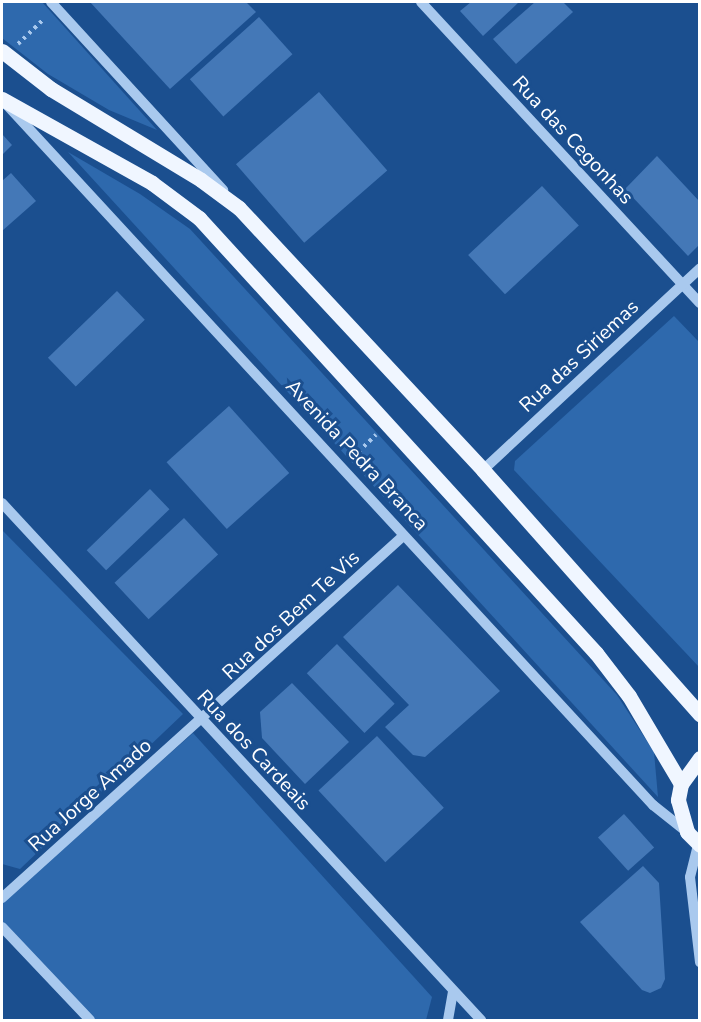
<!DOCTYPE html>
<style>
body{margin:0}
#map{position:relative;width:701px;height:1022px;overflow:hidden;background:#1b4f8f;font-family:"Nunito Sans",sans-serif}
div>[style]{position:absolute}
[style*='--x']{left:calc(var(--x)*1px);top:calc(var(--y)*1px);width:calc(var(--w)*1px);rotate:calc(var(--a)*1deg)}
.green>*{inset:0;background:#2e69ad}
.building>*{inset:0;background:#4478b7;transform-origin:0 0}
.path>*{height:4px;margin-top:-2px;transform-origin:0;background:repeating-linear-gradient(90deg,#a9c9ee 0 3px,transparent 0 7.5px)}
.minor>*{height:10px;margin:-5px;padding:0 5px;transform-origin:5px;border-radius:5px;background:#a9c9ee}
.major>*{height:15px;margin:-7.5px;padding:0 7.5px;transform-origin:7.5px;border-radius:7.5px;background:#f0f6ff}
span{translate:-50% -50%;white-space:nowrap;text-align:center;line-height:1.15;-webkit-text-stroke:6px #1b4f8f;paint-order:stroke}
.street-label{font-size:20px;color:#fff}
.frame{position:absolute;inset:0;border:3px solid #fff;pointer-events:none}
</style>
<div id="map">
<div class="green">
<i style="clip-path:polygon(2px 2px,42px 2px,157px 130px,109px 110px,48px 74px,2px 38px)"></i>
<i style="clip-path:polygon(68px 152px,140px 194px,190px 229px,617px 695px,654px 752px,658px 797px)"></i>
<i style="clip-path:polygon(674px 316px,699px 342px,699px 667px,514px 470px,515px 461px)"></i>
<i style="clip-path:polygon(2px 530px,183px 714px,20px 869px,2px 864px)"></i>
<i style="clip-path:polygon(193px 733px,432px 997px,426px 1020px,94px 1020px,2px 923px,2px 902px)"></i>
</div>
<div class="building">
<i style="clip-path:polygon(90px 2px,246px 2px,256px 12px,170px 89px)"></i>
<i style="clip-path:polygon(471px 2px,519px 2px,483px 36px,460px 11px)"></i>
<i style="clip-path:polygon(535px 2px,563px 2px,573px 12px,516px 64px,493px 39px)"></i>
<i style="left:259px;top:17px;width:50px;height:93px;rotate:48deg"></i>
<i style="left:319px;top:92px;width:104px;height:110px;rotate:49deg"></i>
<i style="clip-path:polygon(2px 134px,12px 145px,2px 155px)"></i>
<i style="clip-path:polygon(657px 156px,700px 202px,700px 244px,688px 256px,625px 189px)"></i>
<i style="clip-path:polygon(11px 173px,36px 201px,2px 231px,2px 181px)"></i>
<i style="left:542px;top:186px;width:54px;height:101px;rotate:47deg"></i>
<i style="left:117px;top:291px;width:40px;height:96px;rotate:46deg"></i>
<i style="left:229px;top:406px;width:90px;height:84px;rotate:48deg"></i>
<i style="left:150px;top:489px;width:28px;height:88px;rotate:46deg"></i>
<i style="left:184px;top:518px;width:50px;height:95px;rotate:47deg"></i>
<i style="clip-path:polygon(398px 585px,500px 691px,425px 757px,413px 755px,385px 727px,409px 705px,343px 637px)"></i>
<i style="left:337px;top:644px;width:83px;height:42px;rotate:46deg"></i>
<i style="clip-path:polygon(292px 683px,349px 742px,305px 784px,262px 738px,260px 712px)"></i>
<i style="left:377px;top:736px;width:98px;height:80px;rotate:47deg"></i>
<i style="left:624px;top:814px;width:45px;height:35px;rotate:48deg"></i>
<i style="clip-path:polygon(643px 866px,659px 883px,665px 979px,661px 988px,650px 993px,642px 990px,580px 922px)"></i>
</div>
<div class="path">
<i style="--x:18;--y:44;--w:37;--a:-44"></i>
<i style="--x:353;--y:457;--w:32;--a:-44"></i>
</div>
<div class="minor">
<i style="--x:51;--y:2;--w:255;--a:47.5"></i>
<i style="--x:421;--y:2;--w:410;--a:47.2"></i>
<i style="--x:7;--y:105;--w:953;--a:47.3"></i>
<i style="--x:653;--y:805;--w:43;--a:38.5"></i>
<i style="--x:483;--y:470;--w:296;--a:-42.9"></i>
<i style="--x:2;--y:503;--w:705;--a:47.18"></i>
<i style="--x:698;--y:845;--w:33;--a:104"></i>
<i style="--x:690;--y:877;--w:86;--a:83.3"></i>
<i style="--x:2;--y:898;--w:540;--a:-42.07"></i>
<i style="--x:2;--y:927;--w:128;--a:46.6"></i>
<i style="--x:448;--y:1020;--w:29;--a:-80"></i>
</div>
<div class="major">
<i style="--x:2;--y:51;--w:62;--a:37.8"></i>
<i style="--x:51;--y:89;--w:175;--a:31.2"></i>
<i style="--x:201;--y:180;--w:47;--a:36.4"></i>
<i style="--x:239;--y:208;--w:358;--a:47"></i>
<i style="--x:483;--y:470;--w:327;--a:48.4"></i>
<i style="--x:2;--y:99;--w:172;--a:29.2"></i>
<i style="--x:152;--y:183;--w:59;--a:36.7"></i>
<i style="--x:199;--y:218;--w:589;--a:47.62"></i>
<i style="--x:596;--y:653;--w:54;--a:52.5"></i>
<i style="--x:629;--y:696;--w:102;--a:59.4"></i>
<i style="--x:700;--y:758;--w:32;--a:126"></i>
<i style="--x:681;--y:784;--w:16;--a:101"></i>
<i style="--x:678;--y:800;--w:33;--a:74"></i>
<i style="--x:687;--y:832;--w:18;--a:45"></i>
</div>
<div class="street-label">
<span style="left:573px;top:140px;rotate:47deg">Rua das Cegonhas</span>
<span style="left:579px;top:356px;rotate:-43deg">Rua das Siriemas</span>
<span style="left:357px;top:455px;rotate:47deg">Avenida Pedra Branca</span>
<span style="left:291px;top:615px;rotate:-43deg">Rua dos Bem Te Vis</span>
<span style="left:254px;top:750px;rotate:47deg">Rua dos Cardeais</span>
<span style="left:90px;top:795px;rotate:-42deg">Rua Jorge Amado</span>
</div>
<div class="frame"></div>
</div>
